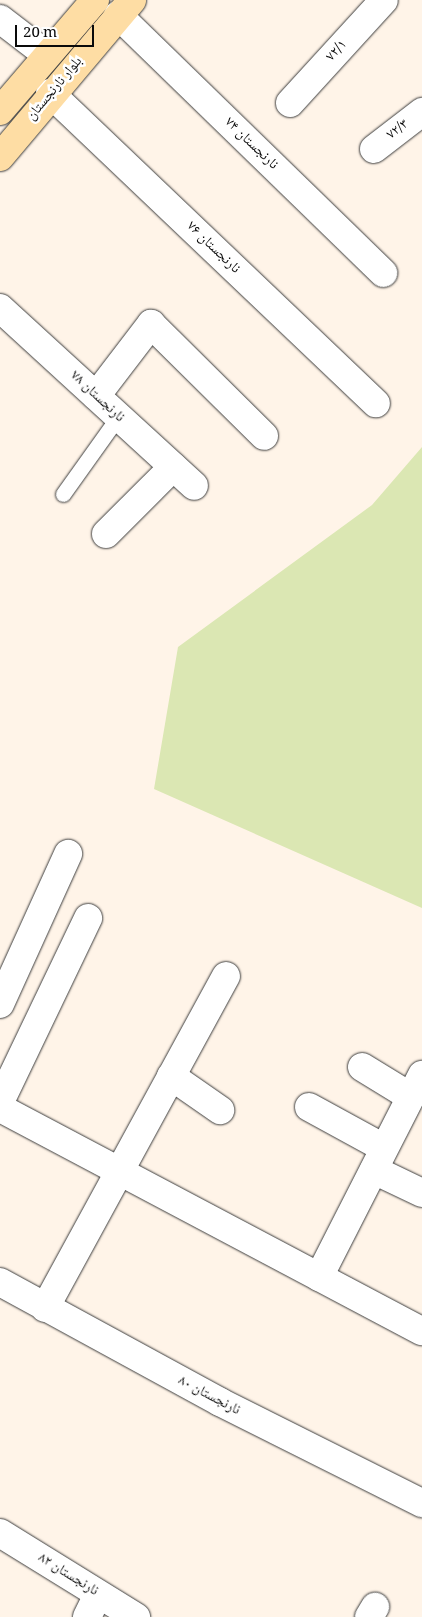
<!DOCTYPE html>
<meta charset="utf-8">
<style>
body{margin:0}
#map{position:relative;width:422px;height:1617px;overflow:hidden;background:#fff4e8;font-family:Georgia,"Noto Naskh Arabic",serif}
div>[style]{position:absolute}
[style*='--x']{left:calc(var(--x)*1px);top:calc(var(--y)*1px);width:calc(var(--w)*1px);rotate:calc(var(--a)*1deg)}
.green>*{inset:0;background:#dbe7b3}
.roads{filter:drop-shadow(0 0 1px #3d3d3d) drop-shadow(0 0 1px #3d3d3d)}
.service>*{height:15px;margin:-7.5px;padding:0 7.5px;transform-origin:7.5px;border-radius:7.5px;background:#fff}
.minor>*{height:28px;margin:-14px;padding:0 14px;transform-origin:14px;border-radius:14px;background:#fff}
.secondary>*{height:28px;margin:-14px;padding:0 14px;transform-origin:14px;border-radius:14px;background:#fedda4}
span{translate:-50% -50%;white-space:nowrap;text-align:center;line-height:1.15;-webkit-text-stroke:5px #fff;paint-order:stroke}
.street-label{font-size:14px;color:#0a0a0a}
.scale{position:absolute;left:15px;top:25px;width:79px;height:22px;box-sizing:border-box;border:2px solid #0a0a0a;border-top:0;padding-left:6px;font-size:15px;line-height:18px;white-space:nowrap;color:#0a0a0a;-webkit-text-stroke:4px #fff;paint-order:stroke}
</style>
<div id="map">
<div class="green">
<i style="clip-path:polygon(422px 447px,422px 908px,154px 789px,178px 647px,372px 505px)"></i>
</div>
<div class="roads">
<div class="service">
<i style="--x:63;--y:494;--w:95;--a:-54.5"></i>
</div>
<div class="minor">
<i style="--x:118;--y:15;--w:370;--a:44.2"></i>
<i style="--x:0;--y:19;--w:59;--a:37.5"></i>
<i style="--x:50;--y:93;--w:450;--a:43.6"></i>
<i style="--x:290;--y:103;--w:139;--a:-47.6"></i>
<i style="--x:374;--y:149;--w:61;--a:-37.6"></i>
<i style="--x:0;--y:308;--w:263;--a:42.5"></i>
<i style="--x:96;--y:396;--w:91;--a:-52.6"></i>
<i style="--x:151;--y:324;--w:159;--a:44.7"></i>
<i style="--x:106;--y:534;--w:95;--a:-45"></i>
<i style="--x:0;--y:1004;--w:165;--a:-65.6"></i>
<i style="--x:362;--y:1067;--w:57;--a:31.5"></i>
<i style="--x:171;--y:1076;--w:60;--a:34.8"></i>
<i style="--x:0;--y:1102;--w:204;--a:-64.4"></i>
<i style="--x:309;--y:1107;--w:85;--a:28.7"></i>
<i style="--x:0;--y:1108;--w:477;--a:27.9"></i>
<i style="--x:374;--y:1170;--w:53;--a:25.6"></i>
<i style="--x:319;--y:1277;--w:227;--a:-63"></i>
<i style="--x:0;--y:1282;--w:251;--a:28.6"></i>
<i style="--x:220;--y:1402;--w:226;--a:26.6"></i>
<i style="--x:45;--y:1308;--w:378;--a:-61.4"></i>
<i style="--x:0;--y:1533;--w:160;--a:31.7"></i>
<i style="--x:87;--y:1617;--w:25;--a:-64"></i>
<i style="--x:369;--y:1617;--w:12;--a:-59"></i>
</div>
<div class="secondary">
<i style="--x:0;--y:111;--w:146;--a:-49.4"></i>
<i style="--x:0;--y:157;--w:205;--a:-49.9"></i>
</div>
</div>
<div class="street-label">
<span style="left:337px;top:51px;rotate:-47deg">۷۲/۱</span>
<span style="left:55px;top:89px;rotate:-50deg">بلوار نارنجستان</span>
<span style="left:398px;top:130px;rotate:-38deg">۷۲/۳</span>
<span style="left:251px;top:144px;rotate:44deg">نارنجستان ۷۴</span>
<span style="left:213px;top:248px;rotate:44deg">نارنجستان ۷۶</span>
<span style="left:97px;top:397px;rotate:43deg">نارنجستان ۷۸</span>
<span style="left:209px;top:1396px;rotate:28deg">نارنجستان ۸۰</span>
<span style="left:68px;top:1575px;rotate:32deg">نارنجستان ۸۲</span>
</div>
<div class="scale">20 m</div>
</div>
